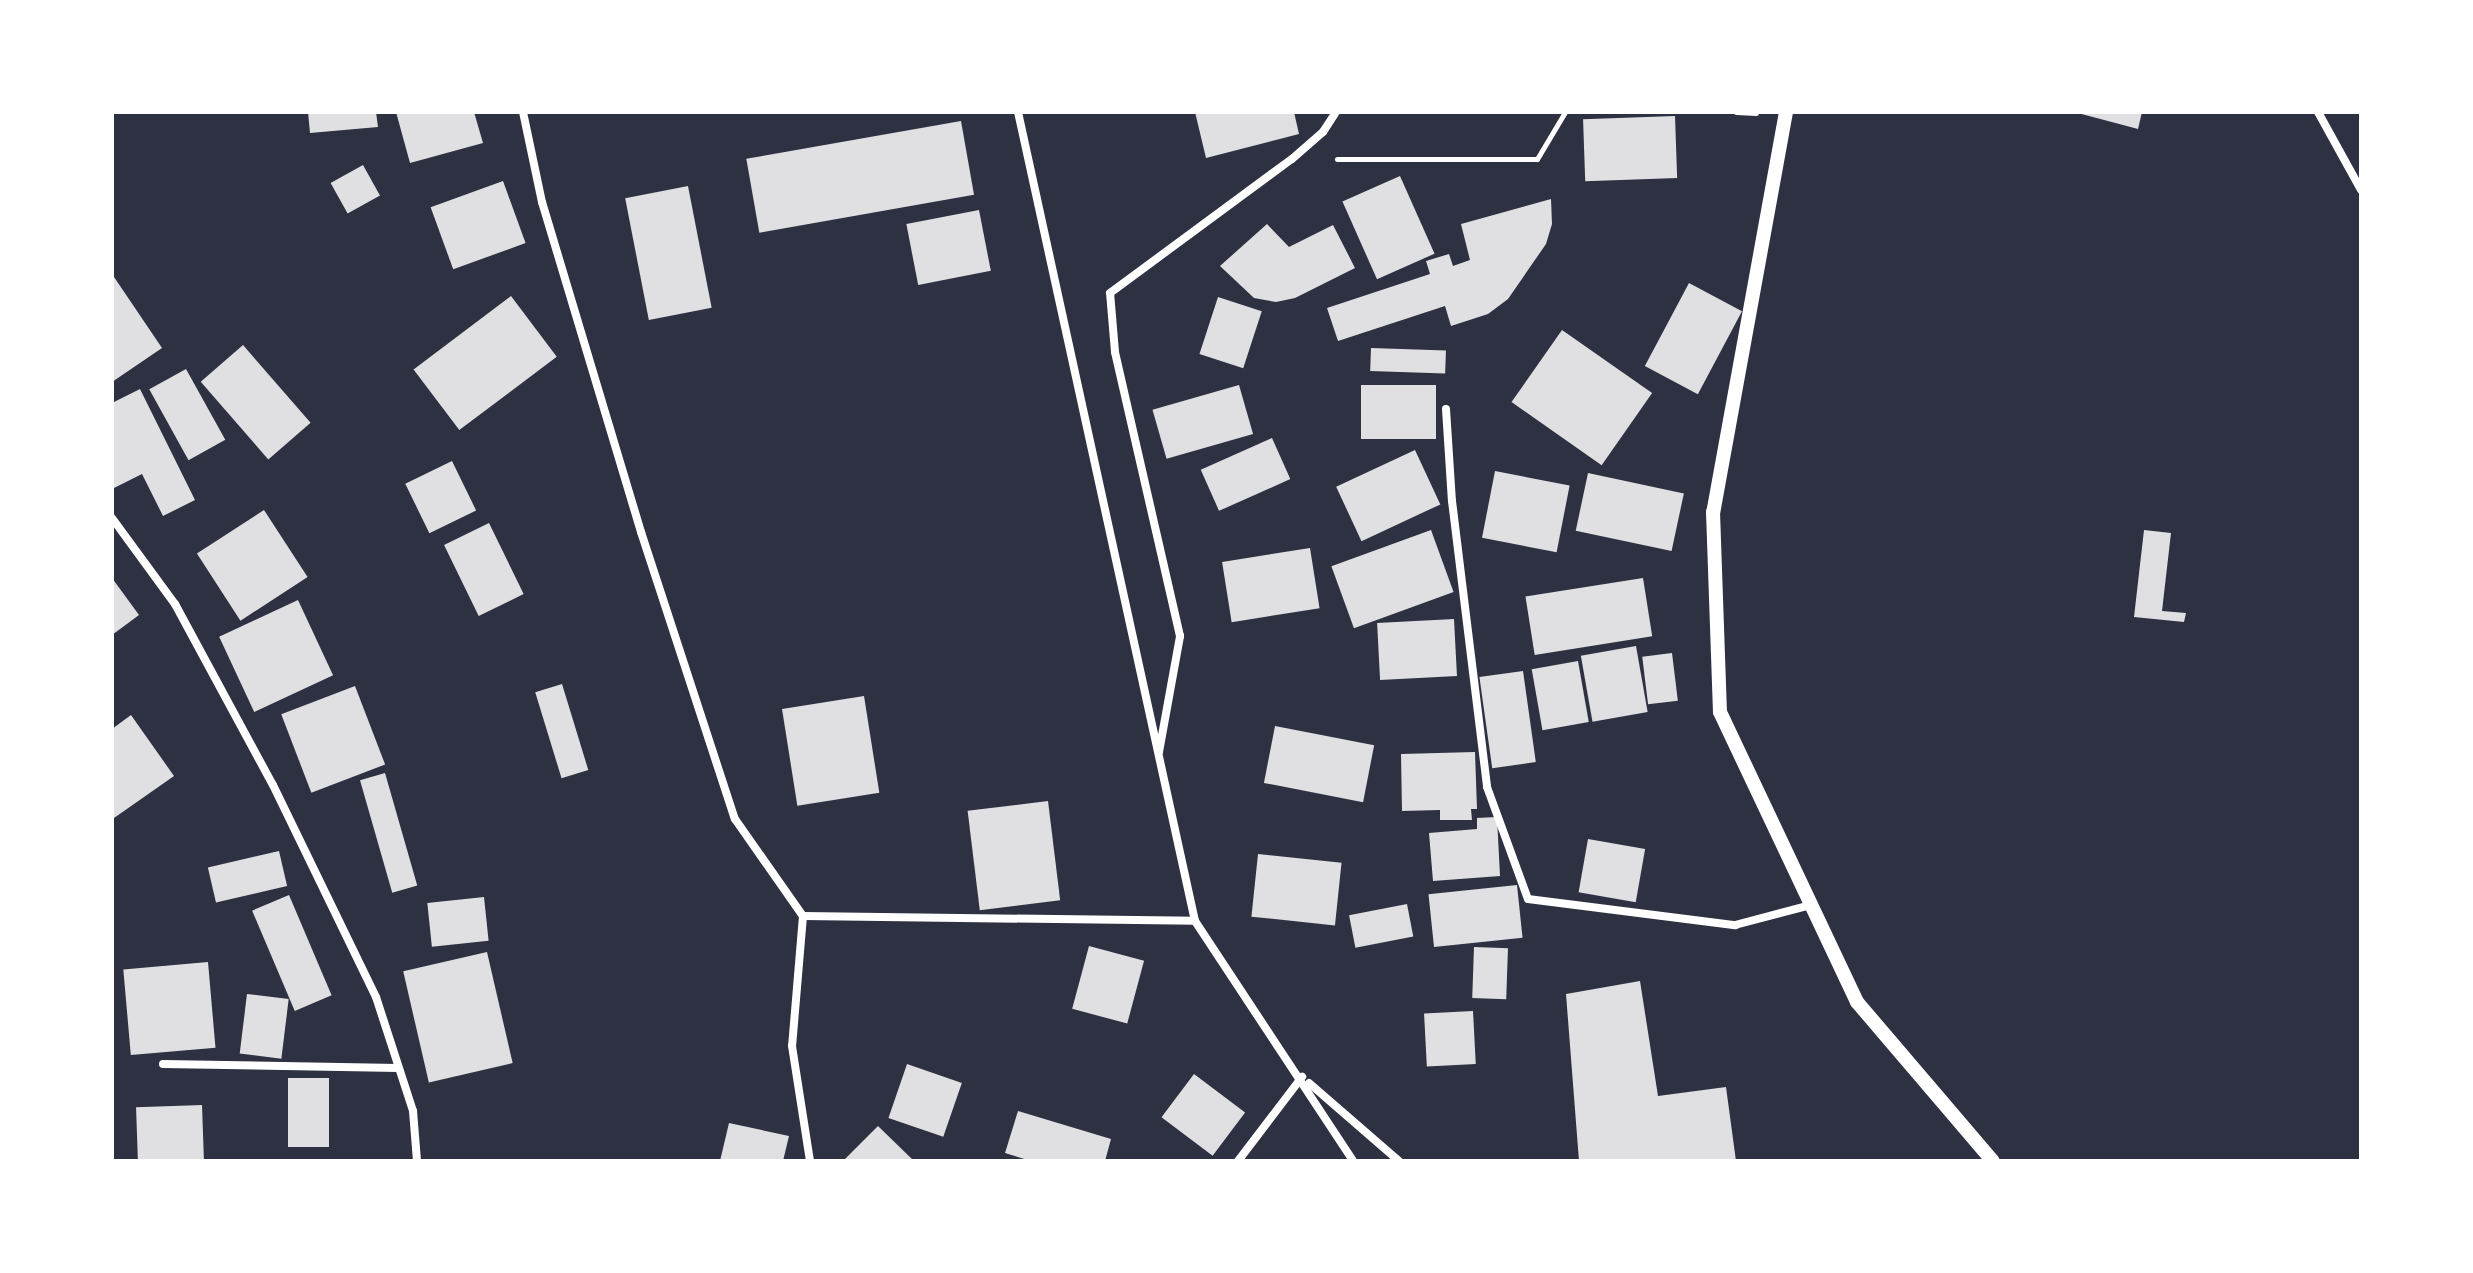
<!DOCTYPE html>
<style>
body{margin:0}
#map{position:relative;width:2473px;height:1273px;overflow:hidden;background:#2d3142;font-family:Literata,serif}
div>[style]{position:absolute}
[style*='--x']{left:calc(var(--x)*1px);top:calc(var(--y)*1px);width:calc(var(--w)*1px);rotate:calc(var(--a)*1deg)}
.building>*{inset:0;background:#e0e0e3;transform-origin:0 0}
.path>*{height:5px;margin:-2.5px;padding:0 2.5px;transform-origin:2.5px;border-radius:2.5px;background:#fff}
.minor>*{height:8px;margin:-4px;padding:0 4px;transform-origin:4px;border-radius:4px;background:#fff}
.tertiary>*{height:14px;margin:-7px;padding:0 7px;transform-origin:7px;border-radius:7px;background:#fff}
span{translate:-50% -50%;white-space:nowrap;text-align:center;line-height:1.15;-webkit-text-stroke:8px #fff;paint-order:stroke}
.frame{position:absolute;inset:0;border:114px solid #fff;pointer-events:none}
</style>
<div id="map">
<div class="building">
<i style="clip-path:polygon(308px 112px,376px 112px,378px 127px,310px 133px)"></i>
<i style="clip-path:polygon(396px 112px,474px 112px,483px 143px,410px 163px)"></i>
<i style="clip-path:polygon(1195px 112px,1294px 112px,1299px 134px,1206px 158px)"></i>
<i style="clip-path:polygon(2074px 112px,2142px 112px,2138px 129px)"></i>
<i style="left:1675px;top:116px;width:62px;height:92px;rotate:88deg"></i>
<i style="left:961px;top:121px;width:75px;height:218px;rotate:80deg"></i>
<i style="left:363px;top:165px;width:35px;height:37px;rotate:61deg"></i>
<i style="left:1400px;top:176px;width:85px;height:63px;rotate:66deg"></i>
<i style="left:503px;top:181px;width:66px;height:77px;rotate:70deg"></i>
<i style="left:688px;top:186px;width:124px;height:64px;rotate:79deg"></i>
<i style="clip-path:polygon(1551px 199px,1552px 224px,1546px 244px,1508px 299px,1488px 314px,1451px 326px,1445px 306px,1338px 341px,1327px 308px,1430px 274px,1426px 261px,1449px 254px,1453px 266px,1470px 260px,1461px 224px)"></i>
<i style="left:979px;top:210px;width:62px;height:74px;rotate:79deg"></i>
<i style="clip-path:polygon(1267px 224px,1289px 247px,1333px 225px,1355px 268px,1295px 298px,1276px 302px,1254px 298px,1220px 266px)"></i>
<i style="clip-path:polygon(112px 274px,162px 348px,112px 382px)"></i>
<i style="left:1689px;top:283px;width:60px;height:94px;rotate:28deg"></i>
<i style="left:511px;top:296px;width:76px;height:122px;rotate:53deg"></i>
<i style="left:1218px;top:297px;width:46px;height:60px;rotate:18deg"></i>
<i style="left:1562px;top:330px;width:110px;height:88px;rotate:35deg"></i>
<i style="left:243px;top:345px;width:103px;height:56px;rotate:49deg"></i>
<i style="left:1371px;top:348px;width:75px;height:23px;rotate:2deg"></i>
<i style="left:186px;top:369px;width:81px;height:42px;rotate:61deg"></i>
<i style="left:1239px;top:385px;width:51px;height:90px;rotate:74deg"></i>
<i style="left:1361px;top:385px;width:75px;height:54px"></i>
<i style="clip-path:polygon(140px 389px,195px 500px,163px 516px,142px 474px,112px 489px,112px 403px)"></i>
<i style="left:1272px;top:438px;width:45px;height:78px;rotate:66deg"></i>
<i style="left:1415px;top:450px;width:60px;height:87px;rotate:65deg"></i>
<i style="left:452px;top:461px;width:55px;height:52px;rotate:64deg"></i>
<i style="left:1495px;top:471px;width:76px;height:68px;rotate:11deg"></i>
<i style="left:1588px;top:473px;width:98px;height:59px;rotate:12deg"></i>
<i style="left:264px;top:510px;width:80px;height:80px;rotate:57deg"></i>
<i style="left:489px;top:523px;width:79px;height:50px;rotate:64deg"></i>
<i style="left:1431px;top:530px;width:66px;height:106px;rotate:70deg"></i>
<i style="clip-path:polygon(2144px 530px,2171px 533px,2162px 611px,2186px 613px,2184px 622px,2134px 617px)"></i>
<i style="left:1310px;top:548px;width:61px;height:89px;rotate:81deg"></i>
<i style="clip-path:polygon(112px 578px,139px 615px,112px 635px)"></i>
<i style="left:1643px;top:578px;width:59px;height:119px;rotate:81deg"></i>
<i style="left:298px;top:600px;width:83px;height:87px;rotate:65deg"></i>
<i style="left:1454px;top:619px;width:57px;height:77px;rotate:87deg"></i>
<i style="left:1636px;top:646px;width:67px;height:56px;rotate:80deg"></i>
<i style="left:1672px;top:653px;width:48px;height:30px;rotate:83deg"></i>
<i style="left:1578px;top:661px;width:62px;height:47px;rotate:80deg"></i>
<i style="left:1523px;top:671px;width:92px;height:44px;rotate:82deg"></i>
<i style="left:562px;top:684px;width:90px;height:28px;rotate:73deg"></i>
<i style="left:355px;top:686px;width:84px;height:79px;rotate:69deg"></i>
<i style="left:864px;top:696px;width:98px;height:83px;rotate:81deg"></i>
<i style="clip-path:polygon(131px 715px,174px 776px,114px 818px,112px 729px)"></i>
<i style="left:1275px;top:726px;width:101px;height:58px;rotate:11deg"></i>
<i style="clip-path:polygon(1475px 752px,1477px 809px,1471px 809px,1472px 820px,1440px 820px,1440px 810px,1402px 811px,1401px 754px)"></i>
<i style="left:385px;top:773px;width:117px;height:26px;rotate:74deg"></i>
<i style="left:1048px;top:801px;width:100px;height:81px;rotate:83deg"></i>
<i style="clip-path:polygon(1497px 817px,1500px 876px,1433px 881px,1429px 833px,1477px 829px,1477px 818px)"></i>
<i style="left:1588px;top:839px;width:58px;height:54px;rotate:10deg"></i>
<i style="left:279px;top:851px;width:36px;height:73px;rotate:77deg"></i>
<i style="left:1258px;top:854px;width:84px;height:63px;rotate:6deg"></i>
<i style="left:1517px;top:885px;width:53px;height:89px;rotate:84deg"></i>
<i style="left:289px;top:895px;width:109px;height:40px;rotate:67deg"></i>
<i style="left:484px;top:897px;width:44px;height:57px;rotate:84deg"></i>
<i style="left:1407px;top:904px;width:33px;height:59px;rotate:79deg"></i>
<i style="left:1089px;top:946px;width:57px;height:65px;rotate:15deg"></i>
<i style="left:1474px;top:947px;width:34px;height:51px;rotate:2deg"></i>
<i style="left:487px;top:952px;width:114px;height:86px;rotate:77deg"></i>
<i style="left:208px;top:962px;width:86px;height:85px;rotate:85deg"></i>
<i style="clip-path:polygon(1640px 981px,1658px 1096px,1726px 1087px,1736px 1161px,1579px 1161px,1566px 994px)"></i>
<i style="left:247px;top:994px;width:42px;height:60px;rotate:7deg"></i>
<i style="left:1473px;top:1011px;width:53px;height:49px;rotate:87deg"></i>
<i style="left:907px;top:1064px;width:58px;height:57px;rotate:19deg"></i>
<i style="left:1194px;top:1074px;width:64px;height:54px;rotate:37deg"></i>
<i style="left:288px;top:1078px;width:41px;height:69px"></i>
<i style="left:202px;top:1105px;width:56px;height:66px;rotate:88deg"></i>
<i style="clip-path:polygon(1018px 1111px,1111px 1139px,1105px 1161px,1031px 1161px,1005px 1153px)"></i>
<i style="clip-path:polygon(729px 1123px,789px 1136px,783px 1161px,720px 1161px)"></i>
<i style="clip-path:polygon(878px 1126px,914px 1161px,843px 1161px)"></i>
</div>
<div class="path">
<i style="--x:1736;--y:112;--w:20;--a:3"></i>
<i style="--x:1337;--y:159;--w:200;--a:0"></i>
<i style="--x:1537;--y:159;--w:55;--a:-59.2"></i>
</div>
<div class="minor">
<i style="--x:523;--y:112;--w:92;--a:78.1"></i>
<i style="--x:542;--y:202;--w:345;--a:73.3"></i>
<i style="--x:641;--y:532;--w:302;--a:71.9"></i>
<i style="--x:735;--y:819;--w:118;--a:55"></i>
<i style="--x:803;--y:916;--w:392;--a:0.7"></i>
<i style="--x:1018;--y:112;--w:828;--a:77.66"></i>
<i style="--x:1195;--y:921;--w:287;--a:56.6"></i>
<i style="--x:2318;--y:112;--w:89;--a:61.1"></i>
<i style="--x:1446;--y:409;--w:92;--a:86.3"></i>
<i style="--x:1452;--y:501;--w:288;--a:83"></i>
<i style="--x:1487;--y:787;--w:119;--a:69.9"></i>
<i style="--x:1528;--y:899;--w:209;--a:7.2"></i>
<i style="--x:1735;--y:925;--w:79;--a:-14.7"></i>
<i style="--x:112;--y:518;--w:107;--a:53.8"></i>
<i style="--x:175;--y:604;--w:206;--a:61.6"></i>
<i style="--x:273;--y:785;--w:236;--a:64.1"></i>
<i style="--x:376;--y:997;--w:120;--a:72"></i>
<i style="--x:413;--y:1111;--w:50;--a:85.4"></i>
<i style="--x:1159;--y:752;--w:118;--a:-79.7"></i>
<i style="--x:1180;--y:636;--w:291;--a:-102.9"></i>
<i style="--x:1115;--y:352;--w:59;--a:-94.8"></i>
<i style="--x:1110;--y:293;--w:226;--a:-36.4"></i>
<i style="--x:1292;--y:159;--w:41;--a:-41.1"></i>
<i style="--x:1323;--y:132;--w:24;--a:-57"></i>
<i style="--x:803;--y:916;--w:130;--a:94.8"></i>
<i style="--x:792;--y:1046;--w:116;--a:81.1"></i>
<i style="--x:163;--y:1064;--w:235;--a:1"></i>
<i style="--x:1309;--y:1083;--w:119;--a:40.9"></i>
<i style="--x:1238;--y:1161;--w:106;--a:-52.7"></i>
</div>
<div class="tertiary">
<i style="--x:1786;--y:112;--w:407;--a:100.3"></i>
<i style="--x:1713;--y:512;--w:200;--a:88"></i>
<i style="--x:1720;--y:712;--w:321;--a:64.7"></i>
<i style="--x:1857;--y:1002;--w:209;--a:49.5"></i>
</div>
<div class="frame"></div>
</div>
